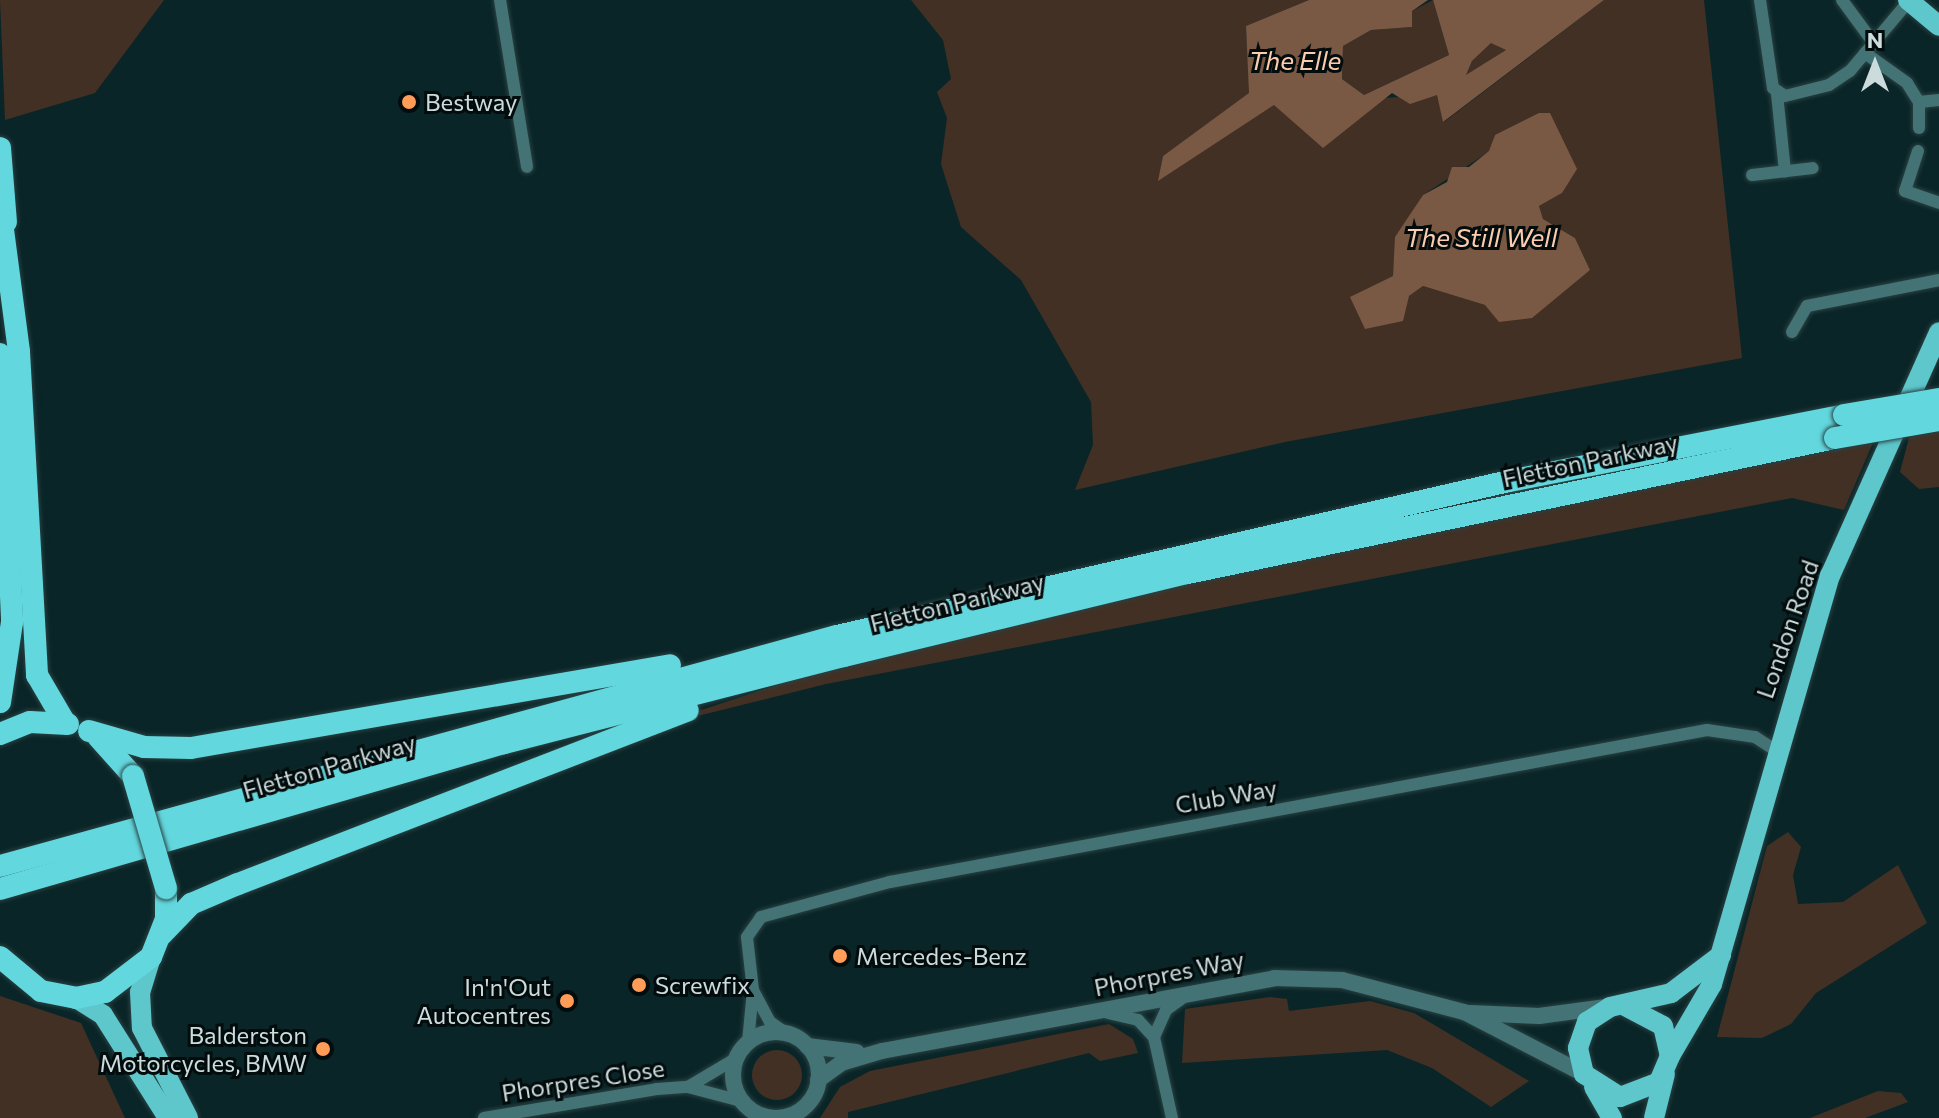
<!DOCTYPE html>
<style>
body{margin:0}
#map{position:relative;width:1939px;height:1118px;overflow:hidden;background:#0a2527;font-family:Commissioner,sans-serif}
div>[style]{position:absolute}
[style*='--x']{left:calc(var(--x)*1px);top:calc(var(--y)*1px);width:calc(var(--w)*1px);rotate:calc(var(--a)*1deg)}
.green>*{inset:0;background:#433024}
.round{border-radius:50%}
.water>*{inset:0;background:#7a5944}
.roads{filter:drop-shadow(0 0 2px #294244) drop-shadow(0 0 2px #294244)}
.minor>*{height:12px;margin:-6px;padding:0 6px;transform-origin:6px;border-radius:6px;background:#447376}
.tertiary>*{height:16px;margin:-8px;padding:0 8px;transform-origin:8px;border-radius:8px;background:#447376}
.tertiary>.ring{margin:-8px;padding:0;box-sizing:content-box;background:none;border:16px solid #447376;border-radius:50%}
.primary>*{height:20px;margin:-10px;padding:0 10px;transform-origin:10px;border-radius:10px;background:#5ec7cc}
.trunk>*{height:22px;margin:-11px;padding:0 11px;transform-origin:11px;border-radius:11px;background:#62d8de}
.bridges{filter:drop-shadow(0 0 2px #294244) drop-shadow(0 0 2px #294244)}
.trunk-bridge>*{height:22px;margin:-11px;padding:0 11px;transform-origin:11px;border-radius:11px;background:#62d8de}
.dots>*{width:22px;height:22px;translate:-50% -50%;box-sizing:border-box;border:4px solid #030c0d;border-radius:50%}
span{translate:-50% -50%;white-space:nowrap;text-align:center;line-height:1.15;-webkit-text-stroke:6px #030c0d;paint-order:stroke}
.poi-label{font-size:24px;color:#ccdbdc}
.left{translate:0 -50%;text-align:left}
.right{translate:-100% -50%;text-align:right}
.street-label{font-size:24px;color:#ccdbdc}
.water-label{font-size:26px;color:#fcccae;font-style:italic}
.north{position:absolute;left:1835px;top:24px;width:80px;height:80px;-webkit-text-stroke:6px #030c0d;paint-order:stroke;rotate:0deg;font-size:22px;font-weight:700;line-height:32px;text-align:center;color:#ccdbdc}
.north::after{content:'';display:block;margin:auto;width:28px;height:36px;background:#ccdbdc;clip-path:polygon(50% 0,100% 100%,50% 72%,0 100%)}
</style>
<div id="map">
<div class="green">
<i style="clip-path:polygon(0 0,164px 0,95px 93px,5px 120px)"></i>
<i style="clip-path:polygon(evenodd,911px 0,1309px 0,1246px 26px,1250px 93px,1163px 156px,1159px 180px,1274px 104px,1437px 95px,1444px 122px,1604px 0,1704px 0,1742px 358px,1285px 442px,1075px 490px,1093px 445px,1091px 402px,1021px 280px,961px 227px,941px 164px,947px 118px,937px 92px,951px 79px,943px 40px,911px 0,1495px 135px,1562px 193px,1539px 206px,1543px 219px,1575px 238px,1590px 270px,1564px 289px,1485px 305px,1423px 286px,1409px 296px,1351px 297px,1393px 276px,1396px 237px,1423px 195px,1490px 151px,1495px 135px)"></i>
<i style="clip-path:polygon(1433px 0,1449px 55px,1364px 95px,1342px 79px,1343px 46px,1371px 30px,1412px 27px,1412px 11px)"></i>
<i style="clip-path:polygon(1492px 42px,1506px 50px,1465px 77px,1472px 61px)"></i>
<i style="clip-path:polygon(1939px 428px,1939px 487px,1919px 489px,1900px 472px,1910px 434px)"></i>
<i style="clip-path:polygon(1875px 438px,1844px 510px,1792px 498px,826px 684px,641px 730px,816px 672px,1042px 615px)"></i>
<i style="clip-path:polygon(1788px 832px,1801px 847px,1793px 875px,1798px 904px,1843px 902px,1898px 865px,1927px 923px,1816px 993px,1791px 1024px,1762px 1038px,1717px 1037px,1767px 846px)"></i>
<i style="clip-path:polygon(0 996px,81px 1023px,125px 1118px,0 1118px)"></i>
<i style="clip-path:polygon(1270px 997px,1287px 999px,1289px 1011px,1370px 1001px,1414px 1013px,1529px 1081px,1491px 1107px,1432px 1068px,1387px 1050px,1182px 1063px,1185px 1009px)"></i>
<i style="clip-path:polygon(1109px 1024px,1133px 1039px,1138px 1053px,1100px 1061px,1089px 1053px,848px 1112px,848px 1118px,820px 1118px,840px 1087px,870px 1071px)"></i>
<i class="round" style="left:752px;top:1050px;width:50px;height:50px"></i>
<i style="clip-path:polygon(1878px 1091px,1901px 1093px,1908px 1102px,1865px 1118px,1810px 1118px)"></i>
</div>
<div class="water">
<i style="clip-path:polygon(evenodd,1309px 0,1428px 0,1412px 11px,1412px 27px,1371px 30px,1343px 46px,1342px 79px,1364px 95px,1449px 55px,1433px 0,1604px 0,1443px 122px,1437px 95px,1410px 104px,1392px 93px,1323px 148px,1274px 105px,1158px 181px,1163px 156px,1249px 93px,1246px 26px,1309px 0,1491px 43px,1506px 50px,1466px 75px,1472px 61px,1491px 43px)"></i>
<i style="clip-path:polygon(1539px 113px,1550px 113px,1577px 169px,1562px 193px,1539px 206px,1543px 219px,1575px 238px,1590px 270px,1532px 318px,1499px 322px,1485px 305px,1423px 286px,1409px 296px,1403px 321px,1365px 329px,1350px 297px,1393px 276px,1395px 237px,1423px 195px,1447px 182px,1452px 167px,1469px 167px,1489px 151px,1495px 135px)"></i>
</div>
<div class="roads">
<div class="minor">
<i style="--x:500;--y:0;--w:169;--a:80.8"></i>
<i style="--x:1760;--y:0;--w:89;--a:81.6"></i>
<i style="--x:1773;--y:88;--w:14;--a:34"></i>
<i style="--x:1785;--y:96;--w:45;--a:-14"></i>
<i style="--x:1829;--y:85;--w:25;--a:-34"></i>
<i style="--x:1850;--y:71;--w:92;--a:-49.9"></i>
<i style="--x:1842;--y:0;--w:52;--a:53.6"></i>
<i style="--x:1865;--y:53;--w:52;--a:35.5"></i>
<i style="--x:1907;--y:83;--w:22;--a:58"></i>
<i style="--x:1919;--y:102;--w:26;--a:90"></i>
<i style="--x:1777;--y:94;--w:78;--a:84.1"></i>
<i style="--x:1919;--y:102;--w:20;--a:-6"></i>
<i style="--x:1918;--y:151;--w:42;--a:108"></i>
<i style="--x:1905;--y:191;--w:36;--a:19"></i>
<i style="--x:1752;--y:175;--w:61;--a:-6.5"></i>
<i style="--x:1792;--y:332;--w:30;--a:-60"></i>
<i style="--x:1807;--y:306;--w:135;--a:-11.1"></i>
<i style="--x:754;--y:992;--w:34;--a:62"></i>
<i style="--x:770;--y:1022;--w:19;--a:35"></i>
<i style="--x:1108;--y:1013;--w:31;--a:13"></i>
<i style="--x:1138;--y:1020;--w:23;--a:47"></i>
<i style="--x:1154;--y:1037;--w:83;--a:77.5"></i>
<i style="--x:1154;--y:1037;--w:30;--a:-66"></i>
<i style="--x:1166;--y:1010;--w:24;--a:-36"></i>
<i style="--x:748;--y:1042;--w:52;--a:-84.5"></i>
<i style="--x:753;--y:990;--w:53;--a:-96.5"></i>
<i style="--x:747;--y:937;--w:24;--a:-55"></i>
<i style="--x:761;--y:917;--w:134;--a:-15.2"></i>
<i style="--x:890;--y:882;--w:831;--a:-10.54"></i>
<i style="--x:1707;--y:730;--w:49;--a:8.3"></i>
<i style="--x:1755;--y:737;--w:24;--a:33"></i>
<i style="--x:688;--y:1087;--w:55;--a:-30.8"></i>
<i style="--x:484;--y:1118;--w:175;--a:-9.5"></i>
<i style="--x:657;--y:1089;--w:31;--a:-4"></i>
<i style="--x:688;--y:1087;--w:55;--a:14.8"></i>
</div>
<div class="tertiary">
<i style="--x:1470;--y:1013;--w:69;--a:2.5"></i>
<i style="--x:1539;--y:1016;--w:68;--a:-7.7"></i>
<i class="ring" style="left:733px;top:1032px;width:70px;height:70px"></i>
<i style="--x:807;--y:1046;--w:50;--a:6.8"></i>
<i style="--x:818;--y:1080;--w:29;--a:-36"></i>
<i style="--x:841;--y:1063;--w:43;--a:-16.3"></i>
<i style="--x:882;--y:1051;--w:399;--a:-10.5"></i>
<i style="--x:1274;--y:978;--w:68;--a:1.7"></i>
<i style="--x:1342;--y:980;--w:126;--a:14.7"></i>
<i style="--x:1464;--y:1012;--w:135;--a:27.3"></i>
</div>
<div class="primary">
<i style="--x:1908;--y:0;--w:40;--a:40"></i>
<i style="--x:151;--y:957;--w:37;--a:107"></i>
<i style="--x:140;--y:992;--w:36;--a:87"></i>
<i style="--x:142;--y:1028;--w:101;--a:62.9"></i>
<i style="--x:76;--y:998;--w:32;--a:32"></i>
<i style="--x:103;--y:1015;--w:122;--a:57.7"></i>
<i style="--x:1623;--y:1005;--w:45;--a:27.7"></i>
<i style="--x:1663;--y:1026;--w:31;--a:77"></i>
<i style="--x:1670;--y:1056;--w:28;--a:113"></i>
<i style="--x:1659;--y:1082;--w:42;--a:159"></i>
<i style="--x:1620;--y:1097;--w:43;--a:-147.4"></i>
<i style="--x:1584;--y:1074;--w:27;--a:-103"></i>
<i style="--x:1578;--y:1048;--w:28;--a:-71"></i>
<i style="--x:1587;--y:1022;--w:27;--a:-33"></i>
<i style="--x:1610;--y:1007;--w:63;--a:-12.9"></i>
<i style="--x:1671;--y:993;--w:63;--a:-37.2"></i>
<i style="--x:1670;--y:1056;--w:83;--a:-59.7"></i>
<i style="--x:1712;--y:984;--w:425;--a:-73.9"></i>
<i style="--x:1830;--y:576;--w:267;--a:-65.9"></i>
<i style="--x:1594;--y:1087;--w:36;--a:60"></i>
<i style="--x:1654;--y:1118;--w:45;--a:-76"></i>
</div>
<div class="trunk">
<i style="--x:0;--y:148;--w:74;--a:85.4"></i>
<i style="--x:0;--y:207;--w:146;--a:82.5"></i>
<i style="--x:19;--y:352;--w:324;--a:86.8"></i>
<i style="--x:37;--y:675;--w:56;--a:59.7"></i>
<i style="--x:0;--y:354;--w:268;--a:87.4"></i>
<i style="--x:12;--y:622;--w:81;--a:98.5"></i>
<i style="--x:89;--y:731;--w:57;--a:16.2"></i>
<i style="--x:144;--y:747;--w:47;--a:1.2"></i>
<i style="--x:191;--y:748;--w:486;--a:-9.8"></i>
<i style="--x:0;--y:734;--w:32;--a:-22"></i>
<i style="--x:30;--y:722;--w:38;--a:3"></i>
<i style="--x:99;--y:738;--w:51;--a:48.2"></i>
<i style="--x:0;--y:866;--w:868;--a:-15.37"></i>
<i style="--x:837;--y:636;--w:690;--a:-12.99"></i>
<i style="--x:1509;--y:481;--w:341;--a:-11.1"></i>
<i style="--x:0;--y:889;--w:525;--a:-16.16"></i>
<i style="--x:504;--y:743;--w:351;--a:-14.4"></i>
<i style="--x:844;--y:656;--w:354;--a:-13.6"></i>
<i style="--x:1188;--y:573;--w:661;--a:-11.79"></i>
<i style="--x:162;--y:934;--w:42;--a:-46"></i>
<i style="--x:191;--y:904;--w:51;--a:-23.1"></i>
<i style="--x:238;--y:884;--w:482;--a:-21.1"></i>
<i style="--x:0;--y:957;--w:53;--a:39.7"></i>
<i style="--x:41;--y:991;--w:36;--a:11"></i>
<i style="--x:76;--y:998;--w:30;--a:-12"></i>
<i style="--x:105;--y:992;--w:58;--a:-37.3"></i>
<i style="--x:151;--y:957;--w:41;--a:-68.5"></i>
<i style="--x:166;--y:919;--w:31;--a:-90"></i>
</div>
</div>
<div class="bridges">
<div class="trunk-bridge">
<i style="--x:1844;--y:415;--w:96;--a:-9.6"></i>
<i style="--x:1835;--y:438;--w:106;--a:-9.8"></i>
<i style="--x:133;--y:776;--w:117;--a:73.6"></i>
</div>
</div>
<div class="dots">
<i style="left:409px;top:102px;background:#fe9c58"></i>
<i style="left:840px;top:956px;background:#fe9c58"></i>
<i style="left:639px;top:985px;background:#fe9c58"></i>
<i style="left:567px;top:1001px;background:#fe9c58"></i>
<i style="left:323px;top:1049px;background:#fe9c58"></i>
</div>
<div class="poi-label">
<span class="left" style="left:425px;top:102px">Bestway</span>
<span class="left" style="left:856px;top:956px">Mercedes-Benz</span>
<span class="left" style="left:655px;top:985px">Screwfix</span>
<span class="right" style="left:551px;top:1001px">In'n'Out<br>Autocentres</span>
<span class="right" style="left:307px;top:1049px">Balderston<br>Motorcycles, BMW</span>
</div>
<div class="street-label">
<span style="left:1590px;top:460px;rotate:-12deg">Fletton Parkway</span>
<span style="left:957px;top:602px;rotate:-14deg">Fletton Parkway</span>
<span style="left:1787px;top:629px;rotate:-71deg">London Road</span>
<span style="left:329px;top:766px;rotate:-16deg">Fletton Parkway</span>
<span style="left:1226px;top:796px;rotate:-10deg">Club Way</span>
<span style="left:1169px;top:973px;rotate:-11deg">Phorpres Way</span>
<span style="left:583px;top:1080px;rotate:-9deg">Phorpres Close</span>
</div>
<div class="water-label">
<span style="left:1295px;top:60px">The Elle</span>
<span style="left:1481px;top:237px">The Still Well</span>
</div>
<div class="north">N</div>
</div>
